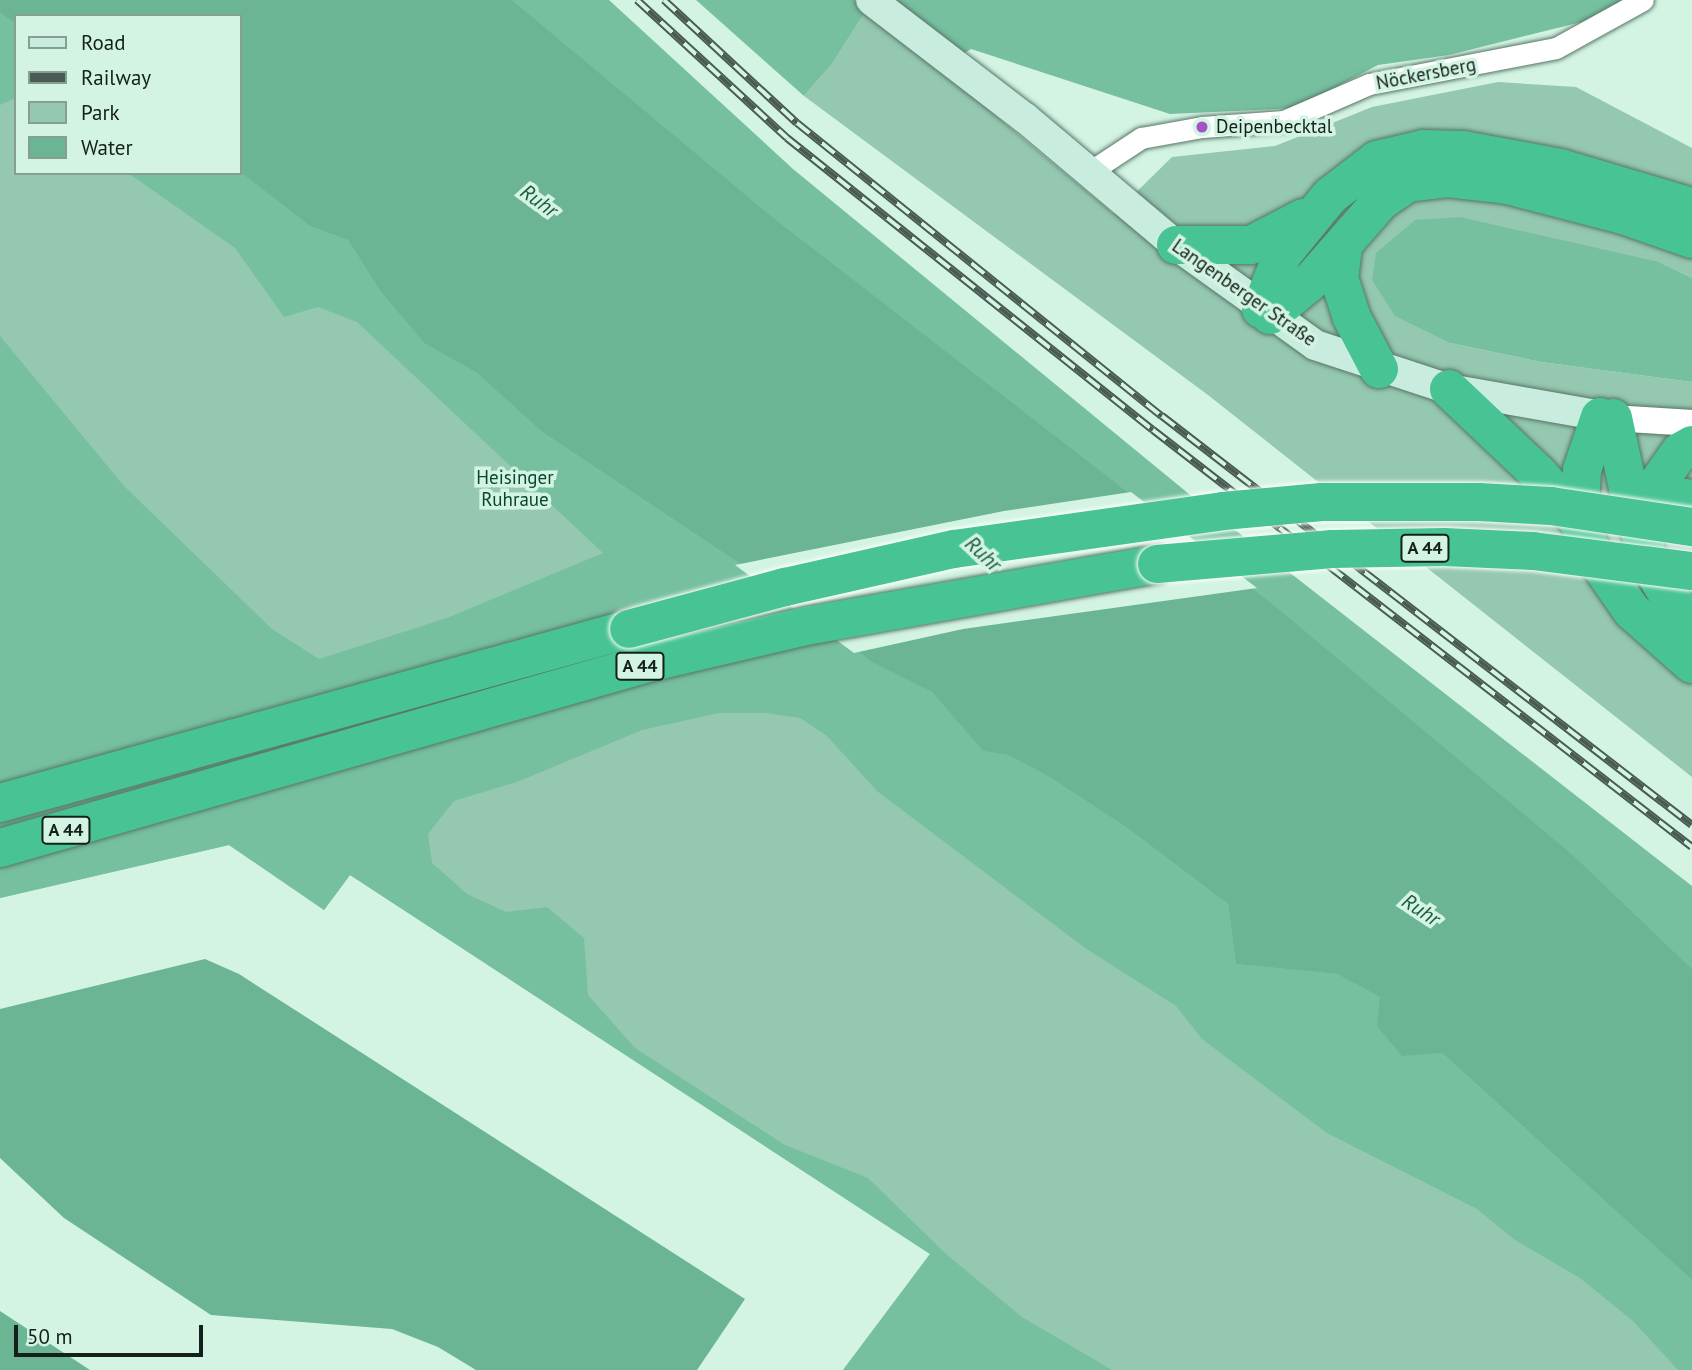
<!DOCTYPE html>
<meta charset="utf-8">
<style>
body{margin:0}
#map{position:relative;width:1692px;height:1370px;overflow:hidden;background:#d3f4e3;font-family:"PT Sans",sans-serif}
div>[style]{position:absolute}
[style*='--x']{left:calc(var(--x)*1px);top:calc(var(--y)*1px);width:calc(var(--w)*1px);rotate:calc(var(--a)*1deg)}
.green>*{inset:0;background:#95c8b0}
.forest>*{inset:0;background:#76c09f}
.water>*{inset:0;background:#6bb595}
.pier>*{inset:0;background:#d3f4e3}
.roads{filter:drop-shadow(0 0 2px #577567) drop-shadow(0 0 2px #577567)}
.minor>*{height:21px;margin:-10.5px;padding:0 10.5px;transform-origin:10.5px;border-radius:10.5px;background:#fff}
.tertiary>*{height:26px;margin:-13px;padding:0 13px;transform-origin:13px;border-radius:13px;background:#fff}
.secondary>*{height:30px;margin:-15px;padding:0 15px;transform-origin:15px;border-radius:15px;background:#c8eddf}
.motorway>*{height:38px;margin:-19px;padding:0 19px;transform-origin:19px;border-radius:19px;background:#48c394}
.rail>*{height:8px;margin-top:-4px;transform-origin:0;background:repeating-linear-gradient(90deg,#d3f4e3 0 16px,#495b52 0 32px);box-sizing:border-box;border-block:2px solid #495b52}
.bridges{filter:drop-shadow(0 0 2px #fff) drop-shadow(0 0 2px #fff)}
.motorway-bridge>*{height:38px;margin:-19px;padding:0 19px;transform-origin:19px;border-radius:19px;background:#48c394}
.dots>*{width:19px;height:19px;translate:-50% -50%;box-sizing:border-box;border:4px solid #d3f4e3;border-radius:50%}
span{translate:-50% -50%;white-space:nowrap;text-align:center;line-height:1.15;-webkit-text-stroke:7px #d3f4e3;paint-order:stroke}
.shield-label span{padding:2px 5px;background:#d3f4e3;border:2px solid;border-radius:5px;-webkit-text-stroke-width:0}
.shield-label{font-size:18px;color:#14201b;font-weight:700}
.street-label{font-size:19px;color:#14201b}
.poi-label{font-size:19px;color:#14201b}
.left{translate:0 -50%;text-align:left}
.park-label{font-size:19px;color:#074731}
.water-label{font-size:21px;color:#1f5942;font-style:italic}
.legend{position:absolute;left:14px;top:14px;width:228px;height:161px;box-sizing:border-box;background:#d3f4e3;border:2px solid #879f93;margin:0;padding:9px 12px;list-style:none;font-size:21px;color:#14201b}
.legend li{display:flex;align-items:center;gap:14px;height:35px}
.legend b{width:35px;border:2px solid #879f93}
.scale{position:absolute;left:14px;top:1325px;width:189px;height:32px;box-sizing:border-box;border:4px solid #14201b;border-top:0;padding-left:9px;font-size:21px;line-height:24px;white-space:nowrap;color:#14201b;-webkit-text-stroke:5px #d3f4e3;paint-order:stroke}
</style>
<div id="map">
<div class="green">
<i style="clip-path:polygon(evenodd,0 0,605px 0,776px 161px,1388px 661px,1692px 891px,1692px 1370px,843px 1370px,930px 1254px,350px 875px,324px 910px,229px 845px,0 898px,0 0,16px 16px,240px 16px,240px 173px,16px 173px,16px 16px)"></i>
<i style="clip-path:polygon(867px 9px,1114px 214px,1172px 157px,1275px 146px,1372px 107px,1498px 82px,1576px 87px,1692px 148px,1692px 278px,1659px 262px,1450px 343px,1541px 362px,1692px 382px,1692px 777px,1208px 395px,804px 96px,832px 64px)"></i>
</div>
<div class="forest">
<i style="clip-path:polygon(512px 0,609px 0,793px 169px,1189px 494px,1692px 886px,1692px 969px,1574px 856px,1473px 773px,776px 220px)"></i>
<i style="clip-path:polygon(696px 0,854px 0,867px 9px,832px 64px,804px 96px)"></i>
<i style="clip-path:polygon(873px 0,1647px 0,1634px 9px,1449px 55px,1378px 65px,1296px 108px,1170px 114px,971px 49px,949px 63px)"></i>
<i style="clip-path:polygon(0 13px,16px 24px,16px 98px,0 105px)"></i>
<i style="clip-path:polygon(240px 172px,310px 226px,348px 240px,381px 292px,424px 343px,477px 373px,541px 431px,793px 599px,870px 661px,932px 692px,983px 751px,1008px 755px,1048px 776px,1126px 827px,1228px 904px,1236px 964px,1337px 974px,1380px 997px,1692px 1280px,1692px 1370px,1678px 1370px,1633px 1321px,1580px 1278px,1515px 1240px,1477px 1209px,1327px 1133px,1202px 1039px,1176px 1006px,1085px 948px,877px 791px,827px 736px,800px 718px,766px 713px,719px 713px,642px 730px,517px 782px,454px 801px,428px 834px,432px 863px,467px 894px,506px 912px,547px 907px,584px 938px,588px 995px,635px 1048px,785px 1145px,868px 1178px,945px 1253px,1022px 1317px,1112px 1370px,843px 1370px,930px 1254px,350px 875px,324px 910px,229px 845px,0 898px,0 336px,124px 486px,272px 629px,319px 659px,447px 618px,603px 553px,357px 322px,318px 307px,284px 317px,235px 248px,128px 173px)"></i>
<i style="clip-path:polygon(1460px 217px,1659px 262px,1692px 278px,1692px 382px,1541px 362px,1450px 343px,1395px 316px,1372px 280px,1376px 253px,1415px 220px)"></i>
</div>
<div class="water">
<i style="clip-path:polygon(0 0,512px 0,776px 220px,1276px 607px,1574px 856px,1692px 969px,1692px 1280px,1442px 1053px,1402px 1056px,1377px 1026px,1380px 997px,1337px 974px,1236px 964px,1228px 904px,1126px 827px,1048px 776px,1008px 755px,983px 751px,932px 692px,870px 661px,793px 599px,541px 431px,477px 373px,424px 343px,381px 292px,348px 240px,310px 226px,240px 172px,240px 16px,16px 16px,16px 24px,0 13px)"></i>
<i style="clip-path:polygon(205px 959px,239px 974px,745px 1299px,697px 1370px,476px 1370px,438px 1347px,392px 1329px,211px 1315px,64px 1218px,0 1158px,0 1009px)"></i>
<i style="clip-path:polygon(0 1311px,90px 1370px,0 1370px)"></i>
</div>
<div class="pier">
<i style="clip-path:polygon(1131px 492px,1257px 588px,963px 629px,854px 653px,735px 565px,1004px 511px)"></i>
</div>
<div class="roads">
<div class="minor">
<i style="--x:1088;--y:173;--w:64;--a:-33.4"></i>
<i style="--x:1141;--y:138;--w:62;--a:-10.2"></i>
<i style="--x:1202;--y:127;--w:82;--a:-4.2"></i>
<i style="--x:1284;--y:121;--w:93;--a:-23.5"></i>
<i style="--x:1369;--y:84;--w:190;--a:-10.9"></i>
<i style="--x:1556;--y:48;--w:99;--a:-28.9"></i>
</div>
<div class="tertiary">
<i style="--x:1613;--y:418;--w:79;--a:3.6"></i>
</div>
<div class="secondary">
<i style="--x:871;--y:0;--w:194;--a:37.5"></i>
<i style="--x:1025;--y:118;--w:197;--a:40.1"></i>
<i style="--x:1176;--y:245;--w:171;--a:35.7"></i>
<i style="--x:1315;--y:345;--w:141;--a:18.2"></i>
<i style="--x:1449;--y:389;--w:167;--a:10"></i>
</div>
<div class="motorway">
<i style="--x:1176;--y:245;--w:75;--a:0"></i>
<i style="--x:1251;--y:245;--w:59;--a:-27.4"></i>
<i style="--x:1343;--y:247;--w:31;--a:97"></i>
<i style="--x:1339;--y:278;--w:40;--a:72"></i>
<i style="--x:1351;--y:316;--w:60;--a:62.2"></i>
<i style="--x:1261;--y:309;--w:58;--a:-68.7"></i>
<i style="--x:1282;--y:255;--w:76;--a:-50.9"></i>
<i style="--x:1330;--y:196;--w:59;--a:-37.5"></i>
<i style="--x:1377;--y:160;--w:47;--a:-13.4"></i>
<i style="--x:1423;--y:149;--w:40;--a:1.4"></i>
<i style="--x:1463;--y:150;--w:99;--a:10.5"></i>
<i style="--x:1560;--y:168;--w:138;--a:16.5"></i>
<i style="--x:1270;--y:315;--w:52;--a:-39.5"></i>
<i style="--x:1310;--y:282;--w:108;--a:-48.8"></i>
<i style="--x:1381;--y:201;--w:32;--a:-34"></i>
<i style="--x:1408;--y:183;--w:39;--a:-7"></i>
<i style="--x:1447;--y:178;--w:61;--a:6.5"></i>
<i style="--x:1508;--y:185;--w:119;--a:14.6"></i>
<i style="--x:1623;--y:215;--w:73;--a:19.2"></i>
<i style="--x:1449;--y:389;--w:124;--a:43.4"></i>
<i style="--x:1539;--y:474;--w:62;--a:50.2"></i>
<i style="--x:1600;--y:417;--w:56;--a:108.8"></i>
<i style="--x:1582;--y:470;--w:52;--a:93.3"></i>
<i style="--x:1579;--y:522;--w:39;--a:66"></i>
<i style="--x:1595;--y:558;--w:65;--a:55.1"></i>
<i style="--x:1632;--y:611;--w:80;--a:41.5"></i>
<i style="--x:1613;--y:418;--w:100;--a:77.9"></i>
<i style="--x:1634;--y:516;--w:57;--a:70.6"></i>
<i style="--x:1653;--y:570;--w:37;--a:59"></i>
<i style="--x:1672;--y:602;--w:28;--a:44"></i>
<i style="--x:1669;--y:496;--w:23;--a:7"></i>
<i style="--x:1634;--y:516;--w:79;--a:-54.3"></i>
<i style="--x:1680;--y:452;--w:14;--a:-30"></i>
<i style="--x:0;--y:803;--w:653;--a:-15.46"></i>
<i style="--x:0;--y:848;--w:674;--a:-15.93"></i>
<i style="--x:648;--y:663;--w:162;--a:-13.2"></i>
<i style="--x:806;--y:626;--w:356;--a:-10"></i>
</div>
</div>
<div class="rail">
<i style="--x:637;--y:0;--w:204;--a:42.6"></i>
<i style="--x:787;--y:138;--w:468;--a:38.6"></i>
<i style="--x:1153;--y:430;--w:681;--a:37.73"></i>
<i style="--x:664;--y:0;--w:181;--a:42.8"></i>
<i style="--x:797;--y:123;--w:468;--a:38.8"></i>
<i style="--x:1162;--y:416;--w:669;--a:37.66"></i>
</div>
<div class="bridges">
<div class="motorway-bridge">
<i style="--x:1157;--y:564;--w:176;--a:-4.9"></i>
<i style="--x:1332;--y:549;--w:112;--a:-1"></i>
<i style="--x:1444;--y:547;--w:89;--a:2.6"></i>
<i style="--x:1533;--y:551;--w:160;--a:7.2"></i>
<i style="--x:629;--y:629;--w:162;--a:-15.1"></i>
<i style="--x:785;--y:587;--w:173;--a:-12.7"></i>
<i style="--x:954;--y:549;--w:272;--a:-8"></i>
<i style="--x:1223;--y:511;--w:99;--a:-5.2"></i>
<i style="--x:1322;--y:502;--w:157;--a:0"></i>
<i style="--x:1479;--y:502;--w:72;--a:3.2"></i>
<i style="--x:1551;--y:506;--w:143;--a:8.5"></i>
</div>
</div>
<div class="dots">
<i style="left:1202px;top:127px;background:#a253c4"></i>
</div>
<div class="shield-label">
<span style="left:1425px;top:548px">A 44</span>
<span style="left:640px;top:666px">A 44</span>
<span style="left:66px;top:830px">A 44</span>
</div>
<div class="street-label">
<span style="left:1426px;top:74px;rotate:-11deg">Nöckersberg</span>
<span style="left:1244px;top:293px;rotate:35deg">Langenberger Straße</span>
</div>
<div class="poi-label">
<span class="left" style="left:1216px;top:127px">Deipenbecktal</span>
</div>
<div class="park-label">
<span style="left:515px;top:489px">Heisinger<br>Ruhraue</span>
</div>
<div class="water-label">
<span style="left:539px;top:201px;rotate:36deg">Ruhr</span>
<span style="left:983px;top:554px;rotate:43deg">Ruhr</span>
<span style="left:1421px;top:910px;rotate:33deg">Ruhr</span>
</div>
<ul class="legend">
<li><b style="height:9px;background:#c8eddf"></b>Road</li>
<li><b style="height:9px;background:#495b52"></b>Railway</li>
<li><b style="height:19px;background:#95c8b0"></b>Park</li>
<li><b style="height:19px;background:#6bb595"></b>Water</li>
</ul>
<div class="scale">50 m</div>
</div>
